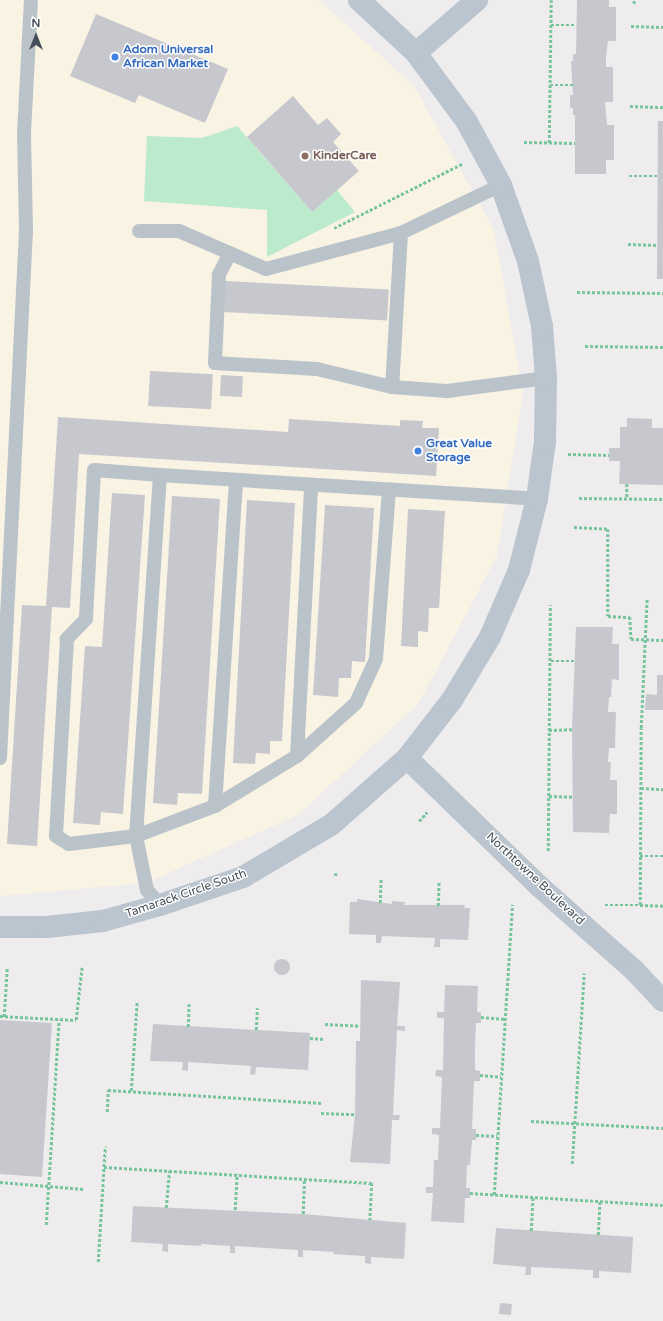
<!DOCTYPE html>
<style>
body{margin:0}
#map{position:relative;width:663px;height:1321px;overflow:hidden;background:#eeecec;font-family:"Varela Round",sans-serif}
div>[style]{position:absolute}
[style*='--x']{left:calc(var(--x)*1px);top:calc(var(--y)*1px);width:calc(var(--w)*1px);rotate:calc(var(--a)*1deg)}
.commercial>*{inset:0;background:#f9f3e4}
.green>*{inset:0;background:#bceacd}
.building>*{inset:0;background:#c7c8ce;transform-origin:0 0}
.round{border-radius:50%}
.path>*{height:2.5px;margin-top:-1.25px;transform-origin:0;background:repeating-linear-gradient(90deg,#77c59c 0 3px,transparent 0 5px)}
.lane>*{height:14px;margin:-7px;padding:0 7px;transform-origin:7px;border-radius:7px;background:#bbc3ca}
.secondary>*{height:22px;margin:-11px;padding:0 11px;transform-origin:11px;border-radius:11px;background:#bac5cf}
.dots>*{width:11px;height:11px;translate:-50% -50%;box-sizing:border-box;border:2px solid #fff;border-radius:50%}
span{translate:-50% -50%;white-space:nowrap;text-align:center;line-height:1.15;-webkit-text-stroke:3px #fff;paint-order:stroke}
.shop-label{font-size:12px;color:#366cbe;font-weight:700}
.left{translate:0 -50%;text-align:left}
.education-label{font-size:12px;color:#785e54;font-weight:700}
.street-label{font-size:12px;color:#464f57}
.north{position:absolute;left:16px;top:16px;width:40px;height:40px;-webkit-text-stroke:3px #fff;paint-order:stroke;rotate:0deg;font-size:11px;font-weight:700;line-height:16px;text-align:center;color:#464f57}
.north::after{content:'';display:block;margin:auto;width:14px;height:18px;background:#464f57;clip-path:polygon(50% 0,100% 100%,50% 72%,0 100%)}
</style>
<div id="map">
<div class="commercial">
<i style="clip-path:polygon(0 0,319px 0,414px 86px,494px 230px,523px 393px,497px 556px,419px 703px,298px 815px,146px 883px,0 896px)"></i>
</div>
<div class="green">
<i style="clip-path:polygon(237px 126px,312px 212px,337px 190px,355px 212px,267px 257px,267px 210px,144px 201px,147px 136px,202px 138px)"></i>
</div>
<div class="building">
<i style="clip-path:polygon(577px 0,609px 0,609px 7px,616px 7px,616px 41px,608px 41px,606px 57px,606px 67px,613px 67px,613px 102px,605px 102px,607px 125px,614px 125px,614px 160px,606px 160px,606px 174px,575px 174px,575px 115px,573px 115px,573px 108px,570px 108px,570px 95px,573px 95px,571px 61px,573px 61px,573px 54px,576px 54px)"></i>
<i style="clip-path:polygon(96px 14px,228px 69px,205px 123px,139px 95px,135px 103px,70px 76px)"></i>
<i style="clip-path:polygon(293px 96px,318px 125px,327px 118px,341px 134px,333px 142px,359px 171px,312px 212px,247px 137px)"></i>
<i style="clip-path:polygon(658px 121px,663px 121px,663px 279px,657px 279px)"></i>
<i style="left:225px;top:281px;width:164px;height:31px;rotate:3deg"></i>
<i style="left:150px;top:371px;width:63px;height:35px;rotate:3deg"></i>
<i style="left:221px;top:375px;width:22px;height:21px;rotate:3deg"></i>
<i style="clip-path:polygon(58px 417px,288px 432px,289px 419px,400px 426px,400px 420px,423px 421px,422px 428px,439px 428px,436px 476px,79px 454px,70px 608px,52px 607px,37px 846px,7px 844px,22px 605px,46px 606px)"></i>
<i style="clip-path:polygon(627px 418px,652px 419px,652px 428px,663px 428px,663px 485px,619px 484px,620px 461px,609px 461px,609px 448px,620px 448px,620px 427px,627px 427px)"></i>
<i style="clip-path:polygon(112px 493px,145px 495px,123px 814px,101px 812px,100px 825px,73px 823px,85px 646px,102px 647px)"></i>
<i style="clip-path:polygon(172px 496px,220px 499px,202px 794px,178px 793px,177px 805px,153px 803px)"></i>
<i style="clip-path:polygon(247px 500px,295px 503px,282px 741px,270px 741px,270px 754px,256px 753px,255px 764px,233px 763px)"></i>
<i style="clip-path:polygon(325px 505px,374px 508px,365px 662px,352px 661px,351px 678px,339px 678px,338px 697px,313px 695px)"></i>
<i style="clip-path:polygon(408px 509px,445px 511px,439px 608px,429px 608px,428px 632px,418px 631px,418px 647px,401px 646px)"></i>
<i style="clip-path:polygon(576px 627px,613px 627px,612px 644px,619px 644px,619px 680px,612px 679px,611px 697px,609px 697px,608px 712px,616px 712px,615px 748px,609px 748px,608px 762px,611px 762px,610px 780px,617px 780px,617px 814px,610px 814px,609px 833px,573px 832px,572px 729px)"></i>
<i style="clip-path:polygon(657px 675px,663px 675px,663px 710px,645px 710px,646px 694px,657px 695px)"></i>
<i style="clip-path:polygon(357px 899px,392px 904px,392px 901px,405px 902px,404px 905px,465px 905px,464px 908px,470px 908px,468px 940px,440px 939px,440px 947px,434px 947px,435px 938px,382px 936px,381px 943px,376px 943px,376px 935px,349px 934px,350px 902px,357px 902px)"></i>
<i class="round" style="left:274px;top:959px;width:16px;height:16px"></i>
<i style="clip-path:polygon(361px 980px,400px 982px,397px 1026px,405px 1026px,405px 1031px,397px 1030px,393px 1115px,400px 1115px,399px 1120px,392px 1120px,390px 1164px,350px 1162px,355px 1114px,356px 1041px,360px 1041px)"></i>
<i style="clip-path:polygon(445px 985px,478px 986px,477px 1012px,481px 1012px,481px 1023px,476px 1023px,475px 1045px,475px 1070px,480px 1071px,480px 1081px,474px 1081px,472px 1129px,476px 1129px,476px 1140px,472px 1140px,470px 1165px,467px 1165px,466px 1188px,470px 1188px,470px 1198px,465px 1198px,464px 1223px,431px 1221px,433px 1193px,426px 1193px,426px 1187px,433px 1187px,434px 1160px,438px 1160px,439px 1135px,432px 1134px,432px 1128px,440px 1128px,442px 1077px,435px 1076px,436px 1070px,443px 1070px,444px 1018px,437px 1018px,437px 1012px,444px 1012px)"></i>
<i style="clip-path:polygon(0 1020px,52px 1023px,42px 1177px,0 1174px)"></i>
<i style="clip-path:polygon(153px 1024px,310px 1033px,308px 1070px,256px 1067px,255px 1075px,250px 1074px,251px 1066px,188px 1062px,188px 1071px,182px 1070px,183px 1062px,150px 1061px)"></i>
<i style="clip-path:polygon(133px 1206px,303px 1214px,406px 1223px,404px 1259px,371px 1257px,371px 1264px,365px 1263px,365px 1256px,333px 1254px,334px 1252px,303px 1250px,303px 1257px,298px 1257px,298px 1250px,235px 1246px,235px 1253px,230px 1253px,230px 1246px,201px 1244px,201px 1246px,168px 1244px,168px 1252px,162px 1251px,163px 1244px,131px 1242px)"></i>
<i style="clip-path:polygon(496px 1228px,633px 1237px,631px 1273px,599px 1271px,599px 1278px,593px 1278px,593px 1270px,531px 1267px,531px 1275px,525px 1275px,526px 1267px,493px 1264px)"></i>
<i style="left:500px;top:1303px;width:12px;height:11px;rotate:5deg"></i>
</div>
<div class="path">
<i style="--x:633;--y:3;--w:4;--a:-45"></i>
<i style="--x:551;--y:25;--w:25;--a:0"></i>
<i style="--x:631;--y:26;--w:32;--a:2"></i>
<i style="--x:550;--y:85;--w:23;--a:0"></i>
<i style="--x:630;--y:106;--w:33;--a:2"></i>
<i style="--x:524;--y:142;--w:51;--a:1.1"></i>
<i style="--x:549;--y:143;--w:143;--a:-89.2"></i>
<i style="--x:629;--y:176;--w:29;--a:0"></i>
<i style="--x:334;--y:228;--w:143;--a:-26.6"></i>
<i style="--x:628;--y:244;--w:29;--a:2"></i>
<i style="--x:577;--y:292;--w:86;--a:0.7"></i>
<i style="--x:585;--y:346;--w:78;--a:0.7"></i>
<i style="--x:568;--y:454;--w:41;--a:1.4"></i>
<i style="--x:627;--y:484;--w:14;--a:90"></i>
<i style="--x:579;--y:498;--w:84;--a:0.7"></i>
<i style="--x:574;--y:527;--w:34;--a:3"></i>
<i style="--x:608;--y:529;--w:87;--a:90"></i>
<i style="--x:608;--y:616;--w:22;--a:3"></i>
<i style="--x:630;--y:617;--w:22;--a:87"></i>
<i style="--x:631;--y:639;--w:32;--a:2"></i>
<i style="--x:551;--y:661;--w:25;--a:0"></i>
<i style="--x:549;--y:730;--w:23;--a:-2"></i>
<i style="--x:641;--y:788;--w:22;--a:3"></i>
<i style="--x:549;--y:796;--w:25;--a:2"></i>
<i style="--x:419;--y:821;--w:12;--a:-48"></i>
<i style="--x:548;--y:851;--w:246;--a:-89.5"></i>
<i style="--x:640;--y:856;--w:23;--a:0"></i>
<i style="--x:336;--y:873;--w:3;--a:90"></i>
<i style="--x:380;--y:903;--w:24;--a:-88"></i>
<i style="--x:605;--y:905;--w:35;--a:0"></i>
<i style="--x:640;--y:905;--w:177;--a:-89.7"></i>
<i style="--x:641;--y:728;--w:130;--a:-87.4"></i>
<i style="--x:640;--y:905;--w:23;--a:2"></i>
<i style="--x:438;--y:906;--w:24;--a:-88"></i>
<i style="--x:0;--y:1016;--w:76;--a:3"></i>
<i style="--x:76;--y:1020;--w:54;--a:-83.7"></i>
<i style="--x:4;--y:1017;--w:49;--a:-86.5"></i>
<i style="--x:481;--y:1017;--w:24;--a:5"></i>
<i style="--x:325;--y:1024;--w:35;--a:3"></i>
<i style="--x:188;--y:1027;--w:23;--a:-88"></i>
<i style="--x:256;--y:1030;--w:22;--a:-87"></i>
<i style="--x:310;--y:1038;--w:14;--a:4"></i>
<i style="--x:480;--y:1075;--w:21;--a:5"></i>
<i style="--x:131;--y:1091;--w:90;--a:-86.2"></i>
<i style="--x:107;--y:1112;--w:22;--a:-87"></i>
<i style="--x:108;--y:1090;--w:214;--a:3.5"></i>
<i style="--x:321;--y:1113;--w:34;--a:2"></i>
<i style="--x:531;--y:1121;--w:132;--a:3"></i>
<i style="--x:476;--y:1135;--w:21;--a:3"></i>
<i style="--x:572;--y:1164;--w:191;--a:-86.4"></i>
<i style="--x:104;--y:1167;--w:268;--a:3.4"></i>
<i style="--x:372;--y:1183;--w:37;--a:93"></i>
<i style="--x:0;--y:1182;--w:84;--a:4.8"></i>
<i style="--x:470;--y:1193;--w:193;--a:3.6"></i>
<i style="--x:494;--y:1195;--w:291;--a:-86.4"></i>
<i style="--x:166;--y:1208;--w:37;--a:-85"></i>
<i style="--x:235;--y:1210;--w:36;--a:-87"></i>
<i style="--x:303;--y:1214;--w:35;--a:-88"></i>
<i style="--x:46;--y:1225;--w:205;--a:-86.4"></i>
<i style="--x:531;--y:1231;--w:34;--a:-87"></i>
<i style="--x:598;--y:1235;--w:34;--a:-87"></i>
<i style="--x:98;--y:1262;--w:116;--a:-86.5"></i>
</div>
<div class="lane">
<i style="--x:139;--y:231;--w:40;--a:0"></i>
<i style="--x:179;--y:231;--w:95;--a:23.6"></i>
<i style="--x:266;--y:269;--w:140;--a:-14.9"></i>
<i style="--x:401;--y:233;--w:111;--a:-25.6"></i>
<i style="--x:401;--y:233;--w:154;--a:93.3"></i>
<i style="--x:392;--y:387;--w:55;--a:4.2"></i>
<i style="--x:447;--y:391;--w:100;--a:-7.5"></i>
<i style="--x:230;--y:253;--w:25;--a:117"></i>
<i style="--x:219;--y:275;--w:88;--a:92.6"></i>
<i style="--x:215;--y:363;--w:102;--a:3.4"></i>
<i style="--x:317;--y:369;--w:77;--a:13.5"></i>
<i style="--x:160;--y:475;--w:66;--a:-175.7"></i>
<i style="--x:94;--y:470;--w:149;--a:93.1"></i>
<i style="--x:86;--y:619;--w:28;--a:134"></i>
<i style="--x:67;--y:639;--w:197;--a:93.2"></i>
<i style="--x:56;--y:836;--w:15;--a:32"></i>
<i style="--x:69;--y:844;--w:67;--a:-6.8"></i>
<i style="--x:136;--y:836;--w:85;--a:-20.8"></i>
<i style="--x:215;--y:806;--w:96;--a:-31.4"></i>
<i style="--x:297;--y:756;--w:79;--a:-41.9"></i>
<i style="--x:356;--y:703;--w:48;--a:-65.6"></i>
<i style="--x:376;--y:659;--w:170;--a:-85.6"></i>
<i style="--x:297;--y:756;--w:271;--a:-87"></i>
<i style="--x:0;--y:758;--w:529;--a:-87.18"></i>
<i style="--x:26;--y:230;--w:97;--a:-91.2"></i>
<i style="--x:24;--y:133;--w:133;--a:-87"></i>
<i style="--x:215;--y:806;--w:327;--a:-86.3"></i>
<i style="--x:160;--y:905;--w:20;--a:-131"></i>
<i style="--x:147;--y:890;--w:55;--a:-101.5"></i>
<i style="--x:136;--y:836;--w:362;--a:-86.2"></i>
<i style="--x:160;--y:475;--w:378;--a:3.6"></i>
</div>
<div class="secondary">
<i style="--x:416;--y:53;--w:81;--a:-41"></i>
<i style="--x:407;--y:758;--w:184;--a:44.1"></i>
<i style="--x:539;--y:886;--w:127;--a:41.5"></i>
<i style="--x:634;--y:970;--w:42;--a:46.9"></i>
<i style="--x:0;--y:927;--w:47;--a:0"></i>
<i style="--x:47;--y:927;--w:56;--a:-6.1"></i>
<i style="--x:103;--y:921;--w:59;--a:-15.7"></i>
<i style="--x:160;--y:905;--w:88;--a:-18.6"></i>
<i style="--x:243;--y:877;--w:102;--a:-30.6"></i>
<i style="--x:331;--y:825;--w:101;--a:-41.4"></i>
<i style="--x:407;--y:758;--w:73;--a:-52.2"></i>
<i style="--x:452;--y:700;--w:74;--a:-58.9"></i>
<i style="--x:490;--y:637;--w:73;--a:-66.6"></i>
<i style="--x:519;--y:570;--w:73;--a:-75.8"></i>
<i style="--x:537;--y:499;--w:59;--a:-82.1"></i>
<i style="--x:545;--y:441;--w:63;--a:-89.1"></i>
<i style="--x:546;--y:378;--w:52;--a:-94.4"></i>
<i style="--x:542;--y:326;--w:66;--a:-102.2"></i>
<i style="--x:528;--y:261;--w:81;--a:-109.6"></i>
<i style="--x:501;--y:185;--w:72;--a:-118.4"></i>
<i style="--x:467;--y:122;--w:86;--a:-126.5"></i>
<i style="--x:416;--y:53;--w:78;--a:-137.1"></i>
</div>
<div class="dots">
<i style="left:115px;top:57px;background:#3f7fe0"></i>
<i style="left:305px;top:156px;background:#8d6e63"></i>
<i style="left:418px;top:451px;background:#3f7fe0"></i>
</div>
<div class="shop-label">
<span class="left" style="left:123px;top:57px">Adom Universal<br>African Market</span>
<span class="left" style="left:426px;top:451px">Great Value<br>Storage</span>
</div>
<div class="education-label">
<span class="left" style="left:313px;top:156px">KinderCare</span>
</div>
<div class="street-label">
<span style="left:535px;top:879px;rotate:43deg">Northtowne Boulevard</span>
<span style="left:186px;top:894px;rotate:-19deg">Tamarack Circle South</span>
</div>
<div class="north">N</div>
</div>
